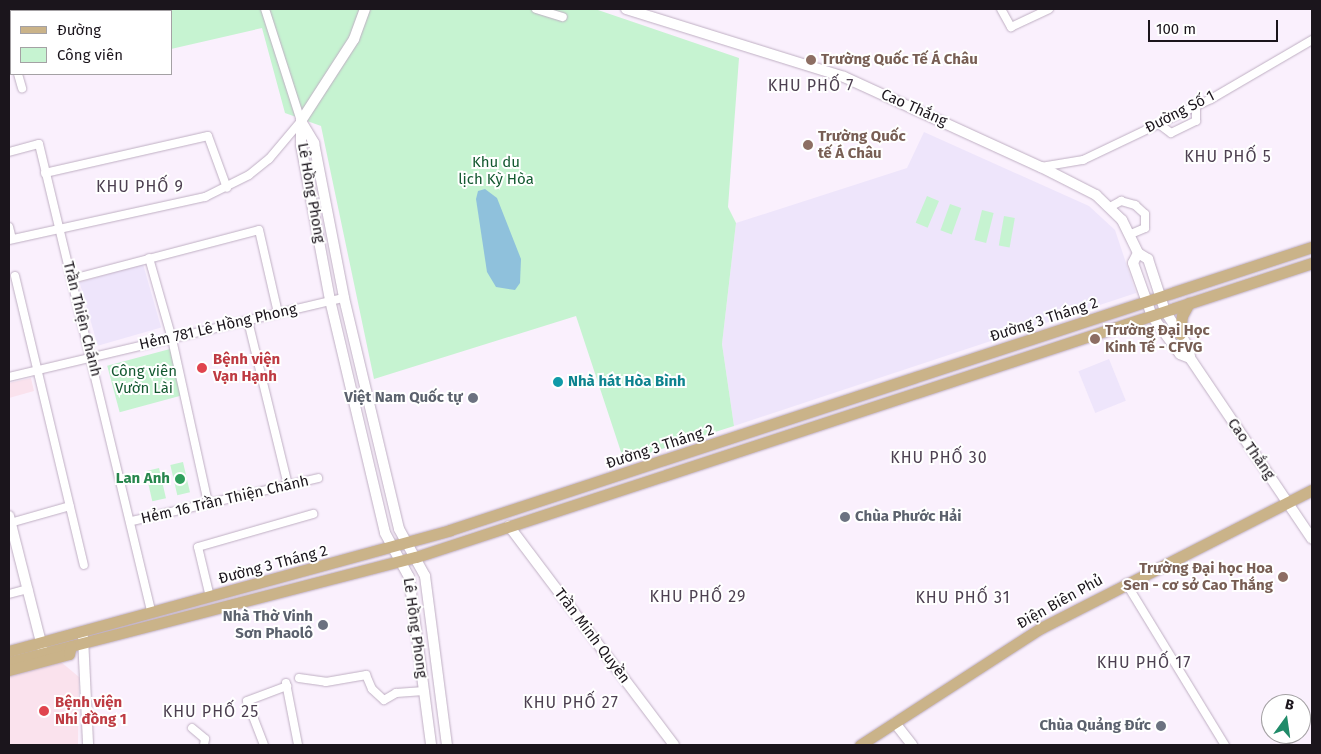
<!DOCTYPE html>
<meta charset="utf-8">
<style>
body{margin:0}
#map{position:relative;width:1321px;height:754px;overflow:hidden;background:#faf0fd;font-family:"Fira Sans",sans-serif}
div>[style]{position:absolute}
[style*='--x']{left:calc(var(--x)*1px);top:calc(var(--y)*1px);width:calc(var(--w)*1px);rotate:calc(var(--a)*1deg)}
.education>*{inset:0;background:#eee5fb;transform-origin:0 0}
.medical>*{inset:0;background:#fae2ed}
.green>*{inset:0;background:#c6f3d1;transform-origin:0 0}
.water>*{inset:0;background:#8fc1dc}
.roads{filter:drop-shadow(0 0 1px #bfafc3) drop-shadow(0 0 1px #bfafc3)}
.street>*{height:8px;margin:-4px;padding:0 4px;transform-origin:4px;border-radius:4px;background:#fff}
.secondary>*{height:10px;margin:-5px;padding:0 5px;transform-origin:5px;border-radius:5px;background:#fff}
.primary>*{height:11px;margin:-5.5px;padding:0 5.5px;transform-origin:5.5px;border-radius:5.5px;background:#cab389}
.dots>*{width:14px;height:14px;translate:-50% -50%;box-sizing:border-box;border:2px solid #fff;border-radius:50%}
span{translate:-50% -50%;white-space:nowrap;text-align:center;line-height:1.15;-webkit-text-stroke:4px #fff;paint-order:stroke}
.education-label{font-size:15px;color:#785e54;font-weight:700}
.left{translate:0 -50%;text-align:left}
.right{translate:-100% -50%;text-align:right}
.street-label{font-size:15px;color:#1b151c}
.park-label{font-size:15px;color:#145931}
.health-label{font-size:15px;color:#be3a42;font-weight:700}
.culture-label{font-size:15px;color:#0d838f;font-weight:700}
.worship-label{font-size:15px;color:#5b616d;font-weight:700}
.leisure-label{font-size:15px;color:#27864d;font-weight:700}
.neighbourhood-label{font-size:16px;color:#4d4051;letter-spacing:1px}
.frame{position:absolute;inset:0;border:10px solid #1b151c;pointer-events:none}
.legend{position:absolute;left:10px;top:10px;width:162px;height:65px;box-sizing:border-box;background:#fff;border:1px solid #a4a1a4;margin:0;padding:6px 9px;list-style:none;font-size:15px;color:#1b151c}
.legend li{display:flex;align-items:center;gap:10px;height:25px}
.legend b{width:25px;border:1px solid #a4a1a4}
.north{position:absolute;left:1261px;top:694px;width:50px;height:50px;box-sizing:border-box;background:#fff;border:1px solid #a4a1a4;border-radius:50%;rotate:14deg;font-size:14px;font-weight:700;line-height:20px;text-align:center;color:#1b151c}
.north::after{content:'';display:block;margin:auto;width:18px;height:22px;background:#208b69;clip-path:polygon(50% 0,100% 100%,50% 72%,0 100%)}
.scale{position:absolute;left:1148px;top:20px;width:130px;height:22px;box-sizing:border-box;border:2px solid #1b151c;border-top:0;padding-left:6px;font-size:15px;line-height:18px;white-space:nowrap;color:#1b151c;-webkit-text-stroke:4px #fff;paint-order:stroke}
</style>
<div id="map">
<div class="education">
<i style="clip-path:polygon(924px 132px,1089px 206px,1115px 230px,1136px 293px,734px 426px,722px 344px,736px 223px,907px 168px)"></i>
<i style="left:143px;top:264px;width:66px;height:66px;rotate:74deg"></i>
<i style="left:1109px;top:359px;width:45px;height:33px;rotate:68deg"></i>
</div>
<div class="medical">
<i style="clip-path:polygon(31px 378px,34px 391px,9px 398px,9px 383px)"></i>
<i style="clip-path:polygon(61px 662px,79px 677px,78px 745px,9px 745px,9px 676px)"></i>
</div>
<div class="green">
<i style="clip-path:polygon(10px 9px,595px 9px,739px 58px,728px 207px,736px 223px,722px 344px,734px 426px,624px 461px,576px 316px,374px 379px,321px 126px,285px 113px,262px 28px,171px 49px,171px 11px,11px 11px,11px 14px)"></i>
<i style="left:927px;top:196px;width:13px;height:29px;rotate:23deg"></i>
<i style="left:950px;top:204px;width:12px;height:28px;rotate:20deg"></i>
<i style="left:982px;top:210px;width:12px;height:31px;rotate:14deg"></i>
<i style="left:1004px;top:216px;width:11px;height:30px;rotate:10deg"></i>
<i style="left:170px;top:349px;width:48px;height:65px;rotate:75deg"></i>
<i style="left:183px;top:462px;width:31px;height:13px;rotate:77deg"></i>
<i style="left:159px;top:468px;width:31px;height:14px;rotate:77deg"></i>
</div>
<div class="water">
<i style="clip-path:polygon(485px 189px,497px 198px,521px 259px,520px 283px,515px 290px,496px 287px,487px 272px,476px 199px,478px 191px)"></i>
</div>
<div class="roads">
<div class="street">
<i style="--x:536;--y:9;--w:28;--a:17"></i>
<i style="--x:1001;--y:9;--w:21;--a:61"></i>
<i style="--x:1011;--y:27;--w:42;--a:-25.3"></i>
<i style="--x:9;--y:41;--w:9;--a:77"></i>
<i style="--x:18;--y:74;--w:15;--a:74"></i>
<i style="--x:1159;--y:124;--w:15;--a:37"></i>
<i style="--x:1171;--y:133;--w:28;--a:-26"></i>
<i style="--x:1196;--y:121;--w:16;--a:-90"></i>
<i style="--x:9;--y:152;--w:31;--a:-15"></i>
<i style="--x:39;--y:144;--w:481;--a:76.5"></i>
<i style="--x:1041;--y:167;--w:43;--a:-9.5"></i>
<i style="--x:1083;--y:160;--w:142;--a:-25.5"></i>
<i style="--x:1211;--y:99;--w:117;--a:-30.3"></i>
<i style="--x:45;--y:173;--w:167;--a:-12.8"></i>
<i style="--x:208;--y:136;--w:55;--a:69.9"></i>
<i style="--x:1110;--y:207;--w:13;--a:-29"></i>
<i style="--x:1121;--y:201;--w:15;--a:16"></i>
<i style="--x:1135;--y:205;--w:13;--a:42"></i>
<i style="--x:1145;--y:214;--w:14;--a:90"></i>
<i style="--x:1145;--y:228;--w:15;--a:157"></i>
<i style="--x:9;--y:227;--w:12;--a:76"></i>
<i style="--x:9;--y:240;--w:201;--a:-12.4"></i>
<i style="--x:205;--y:197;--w:49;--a:-26.6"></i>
<i style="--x:249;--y:175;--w:26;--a:-39"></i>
<i style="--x:269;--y:159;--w:50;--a:-49.9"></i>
<i style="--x:301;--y:121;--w:118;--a:-107.8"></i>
<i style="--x:149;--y:258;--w:84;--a:74.1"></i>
<i style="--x:172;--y:339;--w:168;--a:77.6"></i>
<i style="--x:15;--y:276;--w:297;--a:76.6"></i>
<i style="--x:72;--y:279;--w:193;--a:-14.7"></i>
<i style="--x:259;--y:230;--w:85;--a:77.1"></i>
<i style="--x:248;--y:321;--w:169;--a:76.3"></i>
<i style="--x:9;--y:377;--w:344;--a:-13.3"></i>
<i style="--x:132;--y:521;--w:191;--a:-13"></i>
<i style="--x:10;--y:523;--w:62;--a:-15.8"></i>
<i style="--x:1126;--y:583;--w:190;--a:58.6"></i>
<i style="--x:9;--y:594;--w:20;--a:-15"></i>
<i style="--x:210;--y:597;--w:51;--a:-103.5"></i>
<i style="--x:198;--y:547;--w:120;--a:-16"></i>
<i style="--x:299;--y:678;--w:27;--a:8"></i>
<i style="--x:326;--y:682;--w:41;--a:-9.9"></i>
<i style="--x:366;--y:675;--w:15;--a:67"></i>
<i style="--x:372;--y:689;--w:16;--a:43"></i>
<i style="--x:384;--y:700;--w:14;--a:-30"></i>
<i style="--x:396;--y:693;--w:28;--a:-4"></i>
<i style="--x:286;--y:683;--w:63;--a:79"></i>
<i style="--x:192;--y:728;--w:17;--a:40"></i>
<i style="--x:205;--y:739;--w:6;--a:99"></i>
<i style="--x:264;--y:745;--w:47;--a:-111.1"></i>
<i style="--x:247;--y:701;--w:43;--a:-20.6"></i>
</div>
<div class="secondary">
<i style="--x:626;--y:9;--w:228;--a:17.3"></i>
<i style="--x:844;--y:77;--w:217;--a:24.6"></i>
<i style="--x:1041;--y:167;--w:62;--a:27"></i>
<i style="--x:1096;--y:195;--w:36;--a:44"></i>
<i style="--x:1122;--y:220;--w:37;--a:64"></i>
<i style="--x:1138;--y:253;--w:12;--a:31"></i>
<i style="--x:1148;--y:259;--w:55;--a:71.9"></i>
<i style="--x:1165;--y:311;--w:44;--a:57"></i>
<i style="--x:1189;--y:348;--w:10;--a:84"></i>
<i style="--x:1190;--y:358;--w:218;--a:56"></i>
<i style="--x:301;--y:121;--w:26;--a:59"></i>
<i style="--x:314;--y:143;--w:158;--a:79"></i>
<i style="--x:344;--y:298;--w:237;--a:76.6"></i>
<i style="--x:399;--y:529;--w:54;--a:61"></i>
<i style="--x:425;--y:576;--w:170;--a:82.6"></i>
<i style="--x:301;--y:121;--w:98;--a:-57.1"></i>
<i style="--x:354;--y:39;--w:32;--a:-70"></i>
<i style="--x:301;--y:122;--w:23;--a:90"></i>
<i style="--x:301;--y:145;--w:158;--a:79.4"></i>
<i style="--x:330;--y:300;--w:239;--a:76.7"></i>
<i style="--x:385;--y:533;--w:50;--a:61.4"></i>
<i style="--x:409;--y:577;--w:169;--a:82.5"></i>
<i style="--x:1138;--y:253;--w:11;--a:117"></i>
<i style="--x:1133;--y:263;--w:56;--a:70.3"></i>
<i style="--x:1152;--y:316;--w:47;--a:53.6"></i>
<i style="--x:1180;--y:354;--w:11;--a:22"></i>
<i style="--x:9;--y:516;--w:138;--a:75.8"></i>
<i style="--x:509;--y:526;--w:274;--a:53"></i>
<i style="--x:83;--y:637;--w:108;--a:87.3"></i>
<i style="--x:895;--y:723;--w:28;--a:52"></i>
</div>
<div class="primary">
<i style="--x:1180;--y:334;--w:18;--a:-84"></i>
<i style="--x:1182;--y:316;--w:15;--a:-62"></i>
<i style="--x:9;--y:651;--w:457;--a:-15.3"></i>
<i style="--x:450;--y:530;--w:907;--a:-18.18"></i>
<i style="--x:9;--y:662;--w:420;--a:-14.5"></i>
<i style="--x:416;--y:557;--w:943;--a:-18.17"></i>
<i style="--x:9;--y:670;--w:62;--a:-14.9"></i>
<i style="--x:69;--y:654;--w:8;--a:-76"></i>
<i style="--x:860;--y:745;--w:216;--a:-32.9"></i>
<i style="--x:1041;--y:628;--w:304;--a:-27"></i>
</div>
</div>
<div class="dots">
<i style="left:811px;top:60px;background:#8d6e63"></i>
<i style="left:808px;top:145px;background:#8d6e63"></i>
<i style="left:1095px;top:339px;background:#8d6e63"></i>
<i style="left:202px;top:368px;background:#e0444e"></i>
<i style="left:558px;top:382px;background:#0f9aa8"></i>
<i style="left:473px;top:398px;background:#6b7280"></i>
<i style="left:180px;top:479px;background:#2e9e5b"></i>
<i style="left:845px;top:517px;background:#6b7280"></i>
<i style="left:1283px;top:577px;background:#8d6e63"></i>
<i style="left:323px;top:625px;background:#6b7280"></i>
<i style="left:44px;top:711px;background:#e0444e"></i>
<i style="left:1161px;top:726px;background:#6b7280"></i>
</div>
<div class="education-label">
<span class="left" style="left:821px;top:60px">Trường Quốc Tế Á Châu</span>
<span class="left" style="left:818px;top:145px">Trường Quốc<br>tế Á Châu</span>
<span class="left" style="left:1105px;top:339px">Trường Đại Học<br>Kinh Tế - CFVG</span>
<span class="right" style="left:1273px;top:577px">Trường Đại học Hoa<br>Sen - cơ sở Cao Thắng</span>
</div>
<div class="street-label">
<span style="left:914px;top:108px;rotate:24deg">Cao Thắng</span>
<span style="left:1180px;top:112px;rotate:-27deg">Đường Số 1</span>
<span style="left:311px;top:193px;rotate:80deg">Lê Hồng Phong</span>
<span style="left:82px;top:319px;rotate:76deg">Trần Thiện Chánh</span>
<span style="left:1044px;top:320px;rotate:-18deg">Đường 3 Tháng 2</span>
<span style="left:218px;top:327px;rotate:-13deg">Hẻm 781 Lê Hồng Phong</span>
<span style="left:660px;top:447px;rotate:-18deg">Đường 3 Tháng 2</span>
<span style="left:1251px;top:449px;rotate:55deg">Cao Thắng</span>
<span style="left:225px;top:500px;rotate:-13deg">Hẻm 16 Trần Thiện Chánh</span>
<span style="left:273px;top:565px;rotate:-15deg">Đường 3 Tháng 2</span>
<span style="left:1060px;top:602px;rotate:-29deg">Điện Biên Phủ</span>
<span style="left:415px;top:628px;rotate:82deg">Lê Hồng Phong</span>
<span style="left:592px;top:636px;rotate:53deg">Trần Minh Quyền</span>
</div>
<div class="park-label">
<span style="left:496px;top:171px">Khu du<br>lịch Kỳ Hòa</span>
<span style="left:144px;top:380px">Công viên<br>Vườn Lài</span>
</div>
<div class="health-label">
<span class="left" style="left:213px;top:368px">Bệnh viện<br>Vạn Hạnh</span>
<span class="left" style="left:55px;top:711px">Bệnh viện<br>Nhi đồng 1</span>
</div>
<div class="culture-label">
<span class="left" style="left:568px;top:382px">Nhà hát Hòa Bình</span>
</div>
<div class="worship-label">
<span class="right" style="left:463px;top:398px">Việt Nam Quốc tự</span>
<span class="left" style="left:855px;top:517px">Chùa Phước Hải</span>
<span class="right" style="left:313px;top:625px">Nhà Thờ Vinh<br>Sơn Phaolô</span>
<span class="right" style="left:1151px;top:726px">Chùa Quảng Đức</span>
</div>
<div class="leisure-label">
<span class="right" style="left:170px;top:479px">Lan Anh</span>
</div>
<div class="neighbourhood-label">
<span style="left:811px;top:86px">KHU PHỐ 7</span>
<span style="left:1228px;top:157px">KHU PHỐ 5</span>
<span style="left:140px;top:187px">KHU PHỐ 9</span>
<span style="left:939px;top:458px">KHU PHỐ 30</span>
<span style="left:698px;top:597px">KHU PHỐ 29</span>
<span style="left:963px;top:598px">KHU PHỐ 31</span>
<span style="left:1144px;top:663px">KHU PHỐ 17</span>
<span style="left:571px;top:703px">KHU PHỐ 27</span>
<span style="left:211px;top:712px">KHU PHỐ 25</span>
</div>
<div class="frame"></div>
<ul class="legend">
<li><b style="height:6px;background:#cab389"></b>Đường</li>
<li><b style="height:14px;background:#c6f3d1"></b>Công viên</li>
</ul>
<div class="north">B</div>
<div class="scale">100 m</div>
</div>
